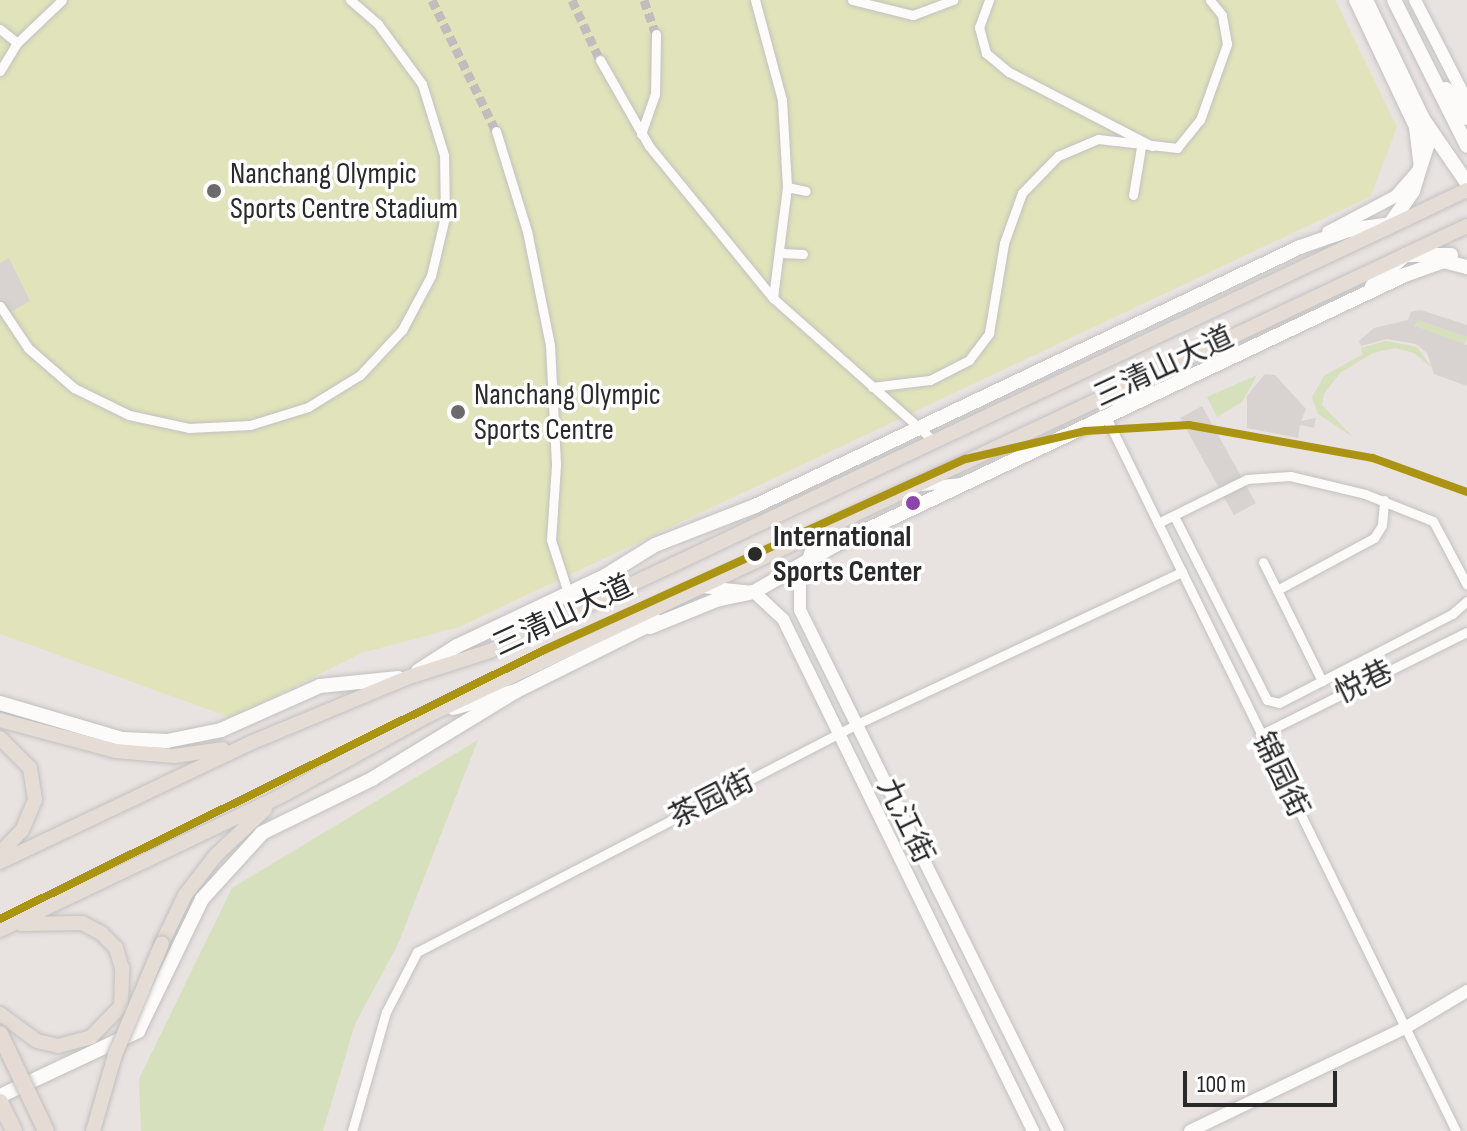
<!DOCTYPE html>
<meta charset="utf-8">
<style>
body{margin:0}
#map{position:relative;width:1467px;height:1131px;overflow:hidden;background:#e8e2e0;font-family:"Sofia Sans Condensed","Noto Sans SC",sans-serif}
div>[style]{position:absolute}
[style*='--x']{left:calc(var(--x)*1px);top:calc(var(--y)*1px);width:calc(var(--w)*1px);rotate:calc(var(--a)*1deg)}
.green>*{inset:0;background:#d6e0bc;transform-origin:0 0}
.pitch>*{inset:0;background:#e1e3ba}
.plaza>*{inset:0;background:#d8d3d0;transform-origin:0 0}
.minor-tunnel>*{height:9px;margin-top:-4.5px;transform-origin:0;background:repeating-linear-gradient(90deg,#c2bdbc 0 9px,transparent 0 13.5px)}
.roads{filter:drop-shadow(0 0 2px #c2c1c1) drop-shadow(0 0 2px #c2c1c1)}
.minor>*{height:9px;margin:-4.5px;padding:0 4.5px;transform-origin:4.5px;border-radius:4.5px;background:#fcfbfa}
.tertiary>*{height:12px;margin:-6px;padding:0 6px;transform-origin:6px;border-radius:6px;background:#fcfbfa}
.secondary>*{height:14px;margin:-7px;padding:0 7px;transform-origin:7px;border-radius:7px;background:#fcfbfa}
.primary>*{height:14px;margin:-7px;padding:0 7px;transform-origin:7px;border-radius:7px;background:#e5dcd5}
.trunk>*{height:16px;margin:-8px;padding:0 8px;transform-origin:8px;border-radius:8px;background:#e6dad5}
.bridges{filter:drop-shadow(0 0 2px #c0bebd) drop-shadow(0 0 2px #c0bebd)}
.primary-bridge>*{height:14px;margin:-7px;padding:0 7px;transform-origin:7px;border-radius:7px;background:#e5dcd5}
.trunk-bridge>*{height:16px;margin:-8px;padding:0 8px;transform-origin:8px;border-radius:8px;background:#e6dad5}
.metro-1>*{height:8px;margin:-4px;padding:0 4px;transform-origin:4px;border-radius:4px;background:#aa9411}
.dots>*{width:22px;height:22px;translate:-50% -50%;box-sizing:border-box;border:4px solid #fff;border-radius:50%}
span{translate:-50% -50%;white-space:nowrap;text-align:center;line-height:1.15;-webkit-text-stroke:7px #fff;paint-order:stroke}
.poi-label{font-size:30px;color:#2a2a2a}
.left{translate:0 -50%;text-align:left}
.street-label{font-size:30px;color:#2a2a2a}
.stop-label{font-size:30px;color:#2a2a2a;font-weight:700}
.scale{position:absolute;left:1183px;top:1071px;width:154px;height:36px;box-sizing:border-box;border:4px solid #2a2a2a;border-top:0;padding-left:10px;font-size:24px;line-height:28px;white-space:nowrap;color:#2a2a2a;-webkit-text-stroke:6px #fff;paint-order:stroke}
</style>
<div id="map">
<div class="green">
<i style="left:1418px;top:320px;width:52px;height:8px;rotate:19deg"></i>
<i style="clip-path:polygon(1386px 341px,1417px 347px,1432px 368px,1414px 353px,1395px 348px,1373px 353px,1340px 373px,1324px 394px,1322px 405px,1353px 437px,1318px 414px,1312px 397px,1324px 376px,1363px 354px,1361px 348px)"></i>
<i style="clip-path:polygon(1257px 375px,1242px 402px,1217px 417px,1207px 397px)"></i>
<i style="clip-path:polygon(478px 740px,398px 944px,355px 1024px,323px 1131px,141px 1131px,139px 1079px,232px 888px)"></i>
</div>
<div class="pitch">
<i style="clip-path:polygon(0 0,1335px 0,1397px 127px,1371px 196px,459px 627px,361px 653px,232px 718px,0 634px)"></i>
</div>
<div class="plaza">
<i style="clip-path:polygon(9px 258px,30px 301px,0 318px,0 263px)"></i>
<i style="clip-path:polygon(1421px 310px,1467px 325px,1467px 337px,1418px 320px,1415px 326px,1467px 345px,1467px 386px,1434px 374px,1427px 353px,1416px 344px,1387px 339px,1361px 346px,1359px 341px,1374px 328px,1408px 320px,1411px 312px)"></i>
<i style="clip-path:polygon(1265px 374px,1275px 375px,1306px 409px,1301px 421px,1316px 418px,1314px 428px,1300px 425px,1298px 438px,1247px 428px,1247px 396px)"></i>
<i style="left:1202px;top:406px;width:111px;height:25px;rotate:61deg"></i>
</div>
<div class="minor-tunnel">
<i style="--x:432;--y:0;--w:146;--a:64"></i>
<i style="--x:572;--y:0;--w:66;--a:65"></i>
<i style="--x:644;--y:0;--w:36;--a:71"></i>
</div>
<div class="roads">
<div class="minor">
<i style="--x:755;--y:0;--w:104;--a:74.9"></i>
<i style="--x:782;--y:100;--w:87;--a:86.7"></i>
<i style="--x:787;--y:187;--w:112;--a:97.2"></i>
<i style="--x:852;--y:0;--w:63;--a:13.8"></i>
<i style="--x:913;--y:15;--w:43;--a:-20.6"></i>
<i style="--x:989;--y:0;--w:29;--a:110"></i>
<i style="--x:979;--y:27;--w:27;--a:75"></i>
<i style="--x:986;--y:53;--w:30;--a:40"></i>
<i style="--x:1009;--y:72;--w:161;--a:27.4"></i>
<i style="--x:0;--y:29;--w:22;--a:39"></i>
<i style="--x:600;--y:60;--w:99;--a:60.3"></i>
<i style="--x:649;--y:146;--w:196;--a:50.8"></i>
<i style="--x:773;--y:298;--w:215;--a:41.6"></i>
<i style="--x:0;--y:71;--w:33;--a:-59"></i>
<i style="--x:17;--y:43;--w:62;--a:-43.7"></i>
<i style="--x:496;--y:131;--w:105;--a:72.8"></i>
<i style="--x:527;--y:231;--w:116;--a:78.6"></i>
<i style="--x:550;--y:345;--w:120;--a:87.1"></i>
<i style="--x:556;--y:465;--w:75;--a:93.8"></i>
<i style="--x:551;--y:540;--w:75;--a:72.1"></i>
<i style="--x:641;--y:134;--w:42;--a:-70.7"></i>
<i style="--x:655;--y:94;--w:60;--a:-89"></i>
<i style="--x:787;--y:187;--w:19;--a:12"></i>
<i style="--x:1133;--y:195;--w:49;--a:-80.5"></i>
<i style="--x:782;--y:253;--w:21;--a:3"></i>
<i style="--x:0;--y:306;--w:50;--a:56.3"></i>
<i style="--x:28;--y:348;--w:61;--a:41"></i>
<i style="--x:74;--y:388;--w:61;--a:26.1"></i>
<i style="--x:129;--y:415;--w:61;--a:12.2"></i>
<i style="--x:189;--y:428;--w:61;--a:-2.8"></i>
<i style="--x:250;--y:425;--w:61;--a:-17.2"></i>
<i style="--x:308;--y:407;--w:61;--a:-31.6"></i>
<i style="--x:360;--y:375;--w:62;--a:-47"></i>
<i style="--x:402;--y:330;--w:61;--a:-61.8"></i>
<i style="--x:431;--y:276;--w:61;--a:-76.7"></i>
<i style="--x:445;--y:217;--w:62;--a:-90.9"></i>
<i style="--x:444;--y:155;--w:74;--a:-107.2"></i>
<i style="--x:422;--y:84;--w:74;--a:-126.3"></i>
<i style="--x:378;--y:24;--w:37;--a:-139"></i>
<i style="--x:1139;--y:385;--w:46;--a:135.9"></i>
<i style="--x:1106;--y:417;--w:795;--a:63.89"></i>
<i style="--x:872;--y:387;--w:58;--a:-6.9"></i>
<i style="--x:930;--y:380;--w:44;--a:-27.1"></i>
<i style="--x:969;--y:360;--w:34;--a:-53"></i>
<i style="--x:989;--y:333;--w:91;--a:-80.5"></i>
<i style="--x:1004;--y:243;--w:53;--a:-70.2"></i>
<i style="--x:1022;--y:193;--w:52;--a:-45.8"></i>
<i style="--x:1058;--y:156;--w:43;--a:-23"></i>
<i style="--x:1098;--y:139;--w:80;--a:6.5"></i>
<i style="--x:1177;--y:148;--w:36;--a:-51"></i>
<i style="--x:1200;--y:120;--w:81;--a:-70.4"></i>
<i style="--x:1227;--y:44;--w:29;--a:-100"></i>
<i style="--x:1222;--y:15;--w:19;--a:-129"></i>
<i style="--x:922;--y:486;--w:37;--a:-6"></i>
<i style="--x:1174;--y:516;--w:206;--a:63.2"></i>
<i style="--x:1267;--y:700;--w:12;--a:14"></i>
<i style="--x:1279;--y:703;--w:195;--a:-27.2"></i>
<i style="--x:1452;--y:614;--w:20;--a:-41"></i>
<i style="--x:1158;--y:523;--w:99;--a:-26.3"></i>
<i style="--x:1247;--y:479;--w:43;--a:-4"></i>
<i style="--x:1290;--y:476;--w:77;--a:13.5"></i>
<i style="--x:1365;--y:494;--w:73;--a:21.7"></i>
<i style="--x:1433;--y:521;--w:72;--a:62"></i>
<i style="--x:1263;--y:562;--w:133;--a:63.6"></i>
<i style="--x:1277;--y:590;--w:110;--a:-28.2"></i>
<i style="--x:1374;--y:538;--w:15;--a:-58"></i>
<i style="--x:1382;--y:525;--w:25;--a:-85"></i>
<i style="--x:1260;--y:735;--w:231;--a:-26.5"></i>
<i style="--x:352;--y:1131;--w:124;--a:-74.1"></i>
<i style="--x:386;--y:1012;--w:68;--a:-62.7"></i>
<i style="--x:417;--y:952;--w:496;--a:-27.4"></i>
<i style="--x:857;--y:724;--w:359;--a:-25.1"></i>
</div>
<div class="tertiary">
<i style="--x:1415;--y:0;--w:114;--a:62.8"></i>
<i style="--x:1328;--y:232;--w:77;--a:-27.9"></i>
<i style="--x:1396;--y:196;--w:37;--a:-49"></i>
<i style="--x:1420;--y:168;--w:41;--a:-97"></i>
<i style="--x:1415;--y:127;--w:140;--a:-115.3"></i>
<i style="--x:832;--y:529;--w:30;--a:134"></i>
<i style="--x:811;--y:551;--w:34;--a:109"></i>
<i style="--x:800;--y:583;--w:27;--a:90"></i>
<i style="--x:800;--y:610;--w:581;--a:63.66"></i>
<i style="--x:703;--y:587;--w:51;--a:5.6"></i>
<i style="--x:754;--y:592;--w:40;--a:43"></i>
<i style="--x:783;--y:619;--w:570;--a:63.97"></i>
<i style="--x:1190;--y:1131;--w:238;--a:-25.6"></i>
<i style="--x:1405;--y:1028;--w:72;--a:-30.8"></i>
</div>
<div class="secondary">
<i style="--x:1366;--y:0;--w:132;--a:64.4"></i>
<i style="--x:1423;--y:119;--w:78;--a:55.5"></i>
<i style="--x:1394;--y:0;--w:163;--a:63.4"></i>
<i style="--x:1446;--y:89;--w:36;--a:54"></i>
<i style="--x:1372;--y:286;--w:45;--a:-43.2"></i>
<i style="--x:1405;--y:255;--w:46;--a:0"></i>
<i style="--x:650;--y:627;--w:71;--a:-22.2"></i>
<i style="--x:716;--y:600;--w:39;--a:-12"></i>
<i style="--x:754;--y:592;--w:94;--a:-30.1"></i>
<i style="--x:835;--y:545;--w:631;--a:-25.35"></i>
<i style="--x:1405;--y:275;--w:41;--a:-19.7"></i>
<i style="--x:1444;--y:261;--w:24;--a:15"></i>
<i style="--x:418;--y:671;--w:46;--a:-32.7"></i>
<i style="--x:457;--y:646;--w:164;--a:-25.3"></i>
<i style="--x:605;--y:576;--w:59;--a:-31.8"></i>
<i style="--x:655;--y:545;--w:107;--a:-21.3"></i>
<i style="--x:755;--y:506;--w:603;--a:-25.42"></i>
<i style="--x:1300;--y:247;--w:52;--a:-19.1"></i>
<i style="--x:1349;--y:230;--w:41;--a:-8.3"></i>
<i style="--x:1390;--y:224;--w:40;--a:-55.1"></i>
<i style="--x:1413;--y:191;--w:24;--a:-73"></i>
<i style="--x:1420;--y:168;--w:25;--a:-72"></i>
<i style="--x:1428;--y:144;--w:25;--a:-101"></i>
<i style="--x:0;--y:703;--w:127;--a:16.4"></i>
<i style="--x:122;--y:739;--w:45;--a:2.5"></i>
<i style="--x:167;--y:741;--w:55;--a:-11.5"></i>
<i style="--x:221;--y:730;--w:108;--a:-24"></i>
<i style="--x:320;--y:686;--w:79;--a:-5.8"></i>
<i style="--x:453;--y:708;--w:65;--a:-15.1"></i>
<i style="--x:516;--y:691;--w:157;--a:-26.4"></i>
<i style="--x:0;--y:1096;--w:153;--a:-25.2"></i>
<i style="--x:138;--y:1031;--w:147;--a:-64.1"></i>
<i style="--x:202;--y:899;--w:89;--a:-47.7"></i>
<i style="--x:262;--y:833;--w:123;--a:-26.1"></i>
<i style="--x:372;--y:779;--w:169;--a:-31.4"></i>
</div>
<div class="primary">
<i style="--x:0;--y:720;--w:120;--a:15"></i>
<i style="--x:116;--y:751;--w:58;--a:4.9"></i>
<i style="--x:174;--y:756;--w:49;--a:-8.1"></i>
<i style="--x:0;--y:738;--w:42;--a:45"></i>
<i style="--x:30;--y:768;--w:32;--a:81"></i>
<i style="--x:35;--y:800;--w:33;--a:113"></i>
<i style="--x:22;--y:830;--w:33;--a:133"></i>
<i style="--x:0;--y:862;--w:275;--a:-25.4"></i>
<i style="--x:248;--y:744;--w:174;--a:-22.6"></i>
<i style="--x:409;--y:677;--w:85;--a:-17.8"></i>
<i style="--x:490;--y:651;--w:1080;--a:-25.26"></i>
<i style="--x:0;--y:930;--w:309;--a:-25.5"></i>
<i style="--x:279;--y:797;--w:171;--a:-28.7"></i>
<i style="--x:429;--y:715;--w:1147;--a:-25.23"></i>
<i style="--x:162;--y:943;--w:53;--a:-64.4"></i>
<i style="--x:185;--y:895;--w:51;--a:-52.2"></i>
<i style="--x:216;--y:855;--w:67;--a:-43.2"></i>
<i style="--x:0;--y:1014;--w:46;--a:36.1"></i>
<i style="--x:37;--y:1041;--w:22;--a:13"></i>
<i style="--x:58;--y:1046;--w:34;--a:-15"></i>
<i style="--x:91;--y:1037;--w:43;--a:-45.9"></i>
<i style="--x:121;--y:1006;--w:38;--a:-88"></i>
<i style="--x:122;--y:968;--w:21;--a:-107"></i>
<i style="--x:116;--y:948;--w:21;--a:-135"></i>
<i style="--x:101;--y:933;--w:21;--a:-152"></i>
<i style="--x:82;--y:923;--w:61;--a:179.1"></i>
</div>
<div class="trunk">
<i style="--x:0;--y:1102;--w:32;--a:64"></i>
</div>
</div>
<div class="bridges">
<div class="primary-bridge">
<i style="--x:93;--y:1131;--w:79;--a:-73.9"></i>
<i style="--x:115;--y:1055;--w:121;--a:-67.2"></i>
</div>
<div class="trunk-bridge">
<i style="--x:0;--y:1034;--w:107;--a:64.6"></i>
</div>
</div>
<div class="metro-1">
<i style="--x:0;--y:919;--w:607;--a:-26.31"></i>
<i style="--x:544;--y:650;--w:463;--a:-24.4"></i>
<i style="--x:966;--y:459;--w:122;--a:-13.2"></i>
<i style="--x:1085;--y:431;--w:104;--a:-3.3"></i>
<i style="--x:1189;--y:425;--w:187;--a:10.2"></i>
<i style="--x:1373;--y:458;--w:100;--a:19.9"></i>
</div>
<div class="dots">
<i style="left:214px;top:191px;background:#6c6a6a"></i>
<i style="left:458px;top:412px;background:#6c6a6a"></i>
<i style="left:913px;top:503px;background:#8e44ad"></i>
<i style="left:755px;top:554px;background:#2a2a2a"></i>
</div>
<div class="poi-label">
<span class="left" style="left:230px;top:191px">Nanchang Olympic<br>Sports Centre Stadium</span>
<span class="left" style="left:474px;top:412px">Nanchang Olympic<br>Sports Centre</span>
</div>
<div class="street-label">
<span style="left:1164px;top:367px;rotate:-25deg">三清山大道</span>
<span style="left:563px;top:616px;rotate:-25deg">三清山大道</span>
<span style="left:1364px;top:683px;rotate:-26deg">悦巷</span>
<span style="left:1280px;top:775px;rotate:64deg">锦园街</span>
<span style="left:712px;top:800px;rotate:-27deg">茶园街</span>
<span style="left:905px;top:821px;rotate:64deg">九江街</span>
</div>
<div class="stop-label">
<span class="left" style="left:773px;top:554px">International<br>Sports Center</span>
</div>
<div class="scale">100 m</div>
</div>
